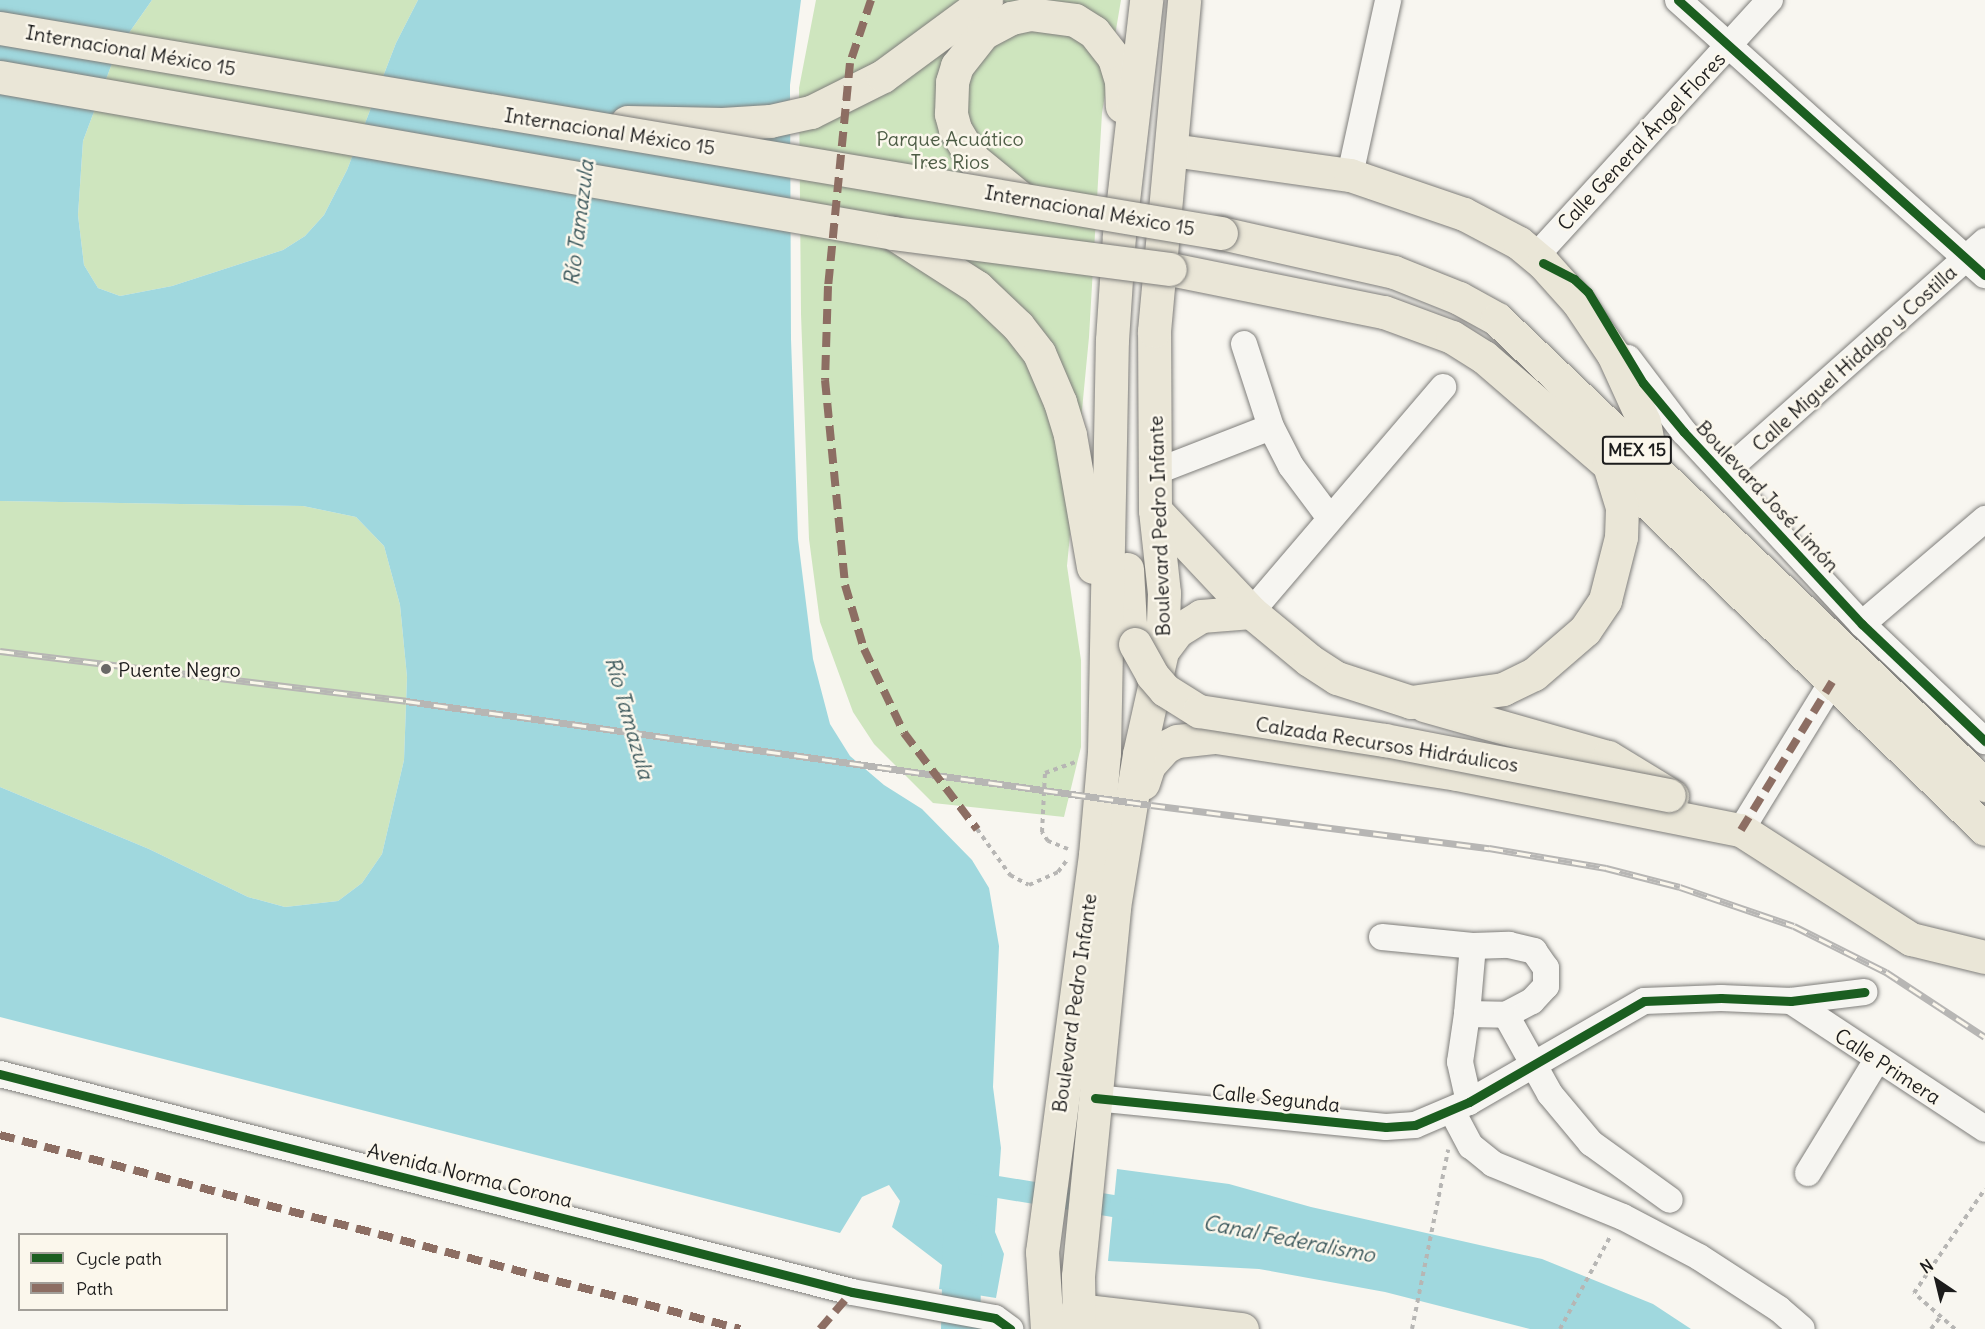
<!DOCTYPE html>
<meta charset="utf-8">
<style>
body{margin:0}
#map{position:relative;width:1985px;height:1329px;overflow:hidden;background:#f8f6f0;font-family:Delius,sans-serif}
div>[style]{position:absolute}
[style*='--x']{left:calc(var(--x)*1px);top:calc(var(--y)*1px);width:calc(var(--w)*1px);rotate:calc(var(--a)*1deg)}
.green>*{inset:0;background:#cee5be}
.water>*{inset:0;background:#a0d8de}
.canal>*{height:22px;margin:-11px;padding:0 11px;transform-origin:11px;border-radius:11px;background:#a0d8de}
.river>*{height:39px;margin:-19.5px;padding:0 19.5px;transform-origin:19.5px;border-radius:19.5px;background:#a0d8de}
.path>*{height:4px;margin-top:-2px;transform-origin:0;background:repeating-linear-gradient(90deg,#b7b6b4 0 4.5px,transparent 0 9px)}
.roads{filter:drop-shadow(0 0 2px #7f7e7b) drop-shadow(0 0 2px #7f7e7b)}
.minor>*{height:26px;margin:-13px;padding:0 13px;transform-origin:13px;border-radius:13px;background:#f6f5f1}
.major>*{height:33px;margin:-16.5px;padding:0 16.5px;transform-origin:16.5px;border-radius:16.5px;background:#eae6d7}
.highway>*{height:33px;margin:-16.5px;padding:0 16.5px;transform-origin:16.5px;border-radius:16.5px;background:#eae6d7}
.rail>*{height:7px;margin-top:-3.5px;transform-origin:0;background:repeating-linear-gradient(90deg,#fbf7ec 0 14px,#b7b6b4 0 28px);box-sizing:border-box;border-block:2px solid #b7b6b4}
.bridges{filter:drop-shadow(0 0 2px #7f7e7b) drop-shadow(0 0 2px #7f7e7b)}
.major-bridge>*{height:33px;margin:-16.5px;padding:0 16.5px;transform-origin:16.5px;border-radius:16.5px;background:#eae6d7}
.highway-bridge>*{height:33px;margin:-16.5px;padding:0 16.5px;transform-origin:16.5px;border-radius:16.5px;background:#eae6d7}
.quiet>*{height:8px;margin-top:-4px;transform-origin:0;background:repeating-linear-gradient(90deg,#8d6e63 0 15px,transparent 0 23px)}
.cycleway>*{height:9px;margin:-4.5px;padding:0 4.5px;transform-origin:4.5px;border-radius:4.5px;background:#1b5e20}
.dots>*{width:16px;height:16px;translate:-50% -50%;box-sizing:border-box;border:3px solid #fbf7ec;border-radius:50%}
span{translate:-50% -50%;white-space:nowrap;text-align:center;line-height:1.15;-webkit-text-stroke:5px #fbf7ec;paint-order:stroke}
.shield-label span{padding:2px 4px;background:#fbf7ec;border:2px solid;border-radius:4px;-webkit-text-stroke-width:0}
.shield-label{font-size:18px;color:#1c1c1c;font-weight:700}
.street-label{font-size:20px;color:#1c1c1c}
.park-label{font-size:20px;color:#4e5d46}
.poi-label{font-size:20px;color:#1c1c1c}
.left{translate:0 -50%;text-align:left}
.water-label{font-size:21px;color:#3d595d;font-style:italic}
.legend{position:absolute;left:18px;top:1233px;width:210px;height:78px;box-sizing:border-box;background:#fbf7ec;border:2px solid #a29f99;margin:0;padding:8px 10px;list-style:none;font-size:18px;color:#1c1c1c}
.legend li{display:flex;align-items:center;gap:12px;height:30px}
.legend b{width:30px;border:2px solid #a29f99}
.north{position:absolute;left:1907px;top:1251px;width:60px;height:60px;-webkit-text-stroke:4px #fbf7ec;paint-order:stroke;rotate:325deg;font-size:16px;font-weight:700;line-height:24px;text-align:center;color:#1c1c1c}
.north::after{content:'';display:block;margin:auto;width:21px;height:27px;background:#1c1c1c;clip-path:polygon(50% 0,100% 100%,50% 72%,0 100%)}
</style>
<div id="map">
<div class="green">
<i style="clip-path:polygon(152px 0,418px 0,396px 43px,347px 170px,324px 215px,305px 236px,283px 250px,172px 286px,120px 296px,98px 288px,84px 265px,78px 215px,83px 141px,117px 50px)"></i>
<i style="clip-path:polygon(816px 0,1121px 0,1102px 113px,1089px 337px,1067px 566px,1081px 660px,1081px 747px,1064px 817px,933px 803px,874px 744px,853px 712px,820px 622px,809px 539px,801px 314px,799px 88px)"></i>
<i style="clip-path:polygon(0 501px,303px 506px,356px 517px,384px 546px,400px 605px,407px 677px,404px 760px,382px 854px,362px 883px,338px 901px,285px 907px,248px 897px,149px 849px,0 787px)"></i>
</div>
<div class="water">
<i style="clip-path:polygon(0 0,152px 0,117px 50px,83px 141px,78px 215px,84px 265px,98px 288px,120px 296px,172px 286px,283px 250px,305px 236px,324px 215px,347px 170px,396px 43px,418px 0,801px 0,790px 85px,791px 339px,798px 539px,813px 659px,830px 724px,850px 756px,884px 785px,922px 809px,972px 860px,989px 888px,999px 946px,993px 1087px,1001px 1148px,995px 1232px,1004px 1254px,996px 1298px,939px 1289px,942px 1265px,892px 1227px,900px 1201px,889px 1185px,862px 1197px,840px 1233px,0 1017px,0 787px,149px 849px,248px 897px,285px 907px,338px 901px,362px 883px,382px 854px,404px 760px,407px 677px,400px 605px,384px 546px,356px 517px,303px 506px,0 501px)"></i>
<i style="clip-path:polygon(1117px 1169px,1229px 1184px,1311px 1207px,1542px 1259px,1653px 1304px,1691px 1329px,1530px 1329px,1385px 1292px,1259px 1269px,1108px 1261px)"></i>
</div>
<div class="canal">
<i style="--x:968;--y:1182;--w:177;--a:9.4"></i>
</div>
<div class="river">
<i style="--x:960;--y:1329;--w:90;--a:-88.7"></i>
</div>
<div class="path">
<i style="--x:977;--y:829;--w:57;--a:54.3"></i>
<i style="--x:1010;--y:875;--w:21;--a:28"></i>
<i style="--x:1029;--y:885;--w:32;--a:-24"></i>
<i style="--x:1058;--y:872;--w:15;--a:-53"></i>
<i style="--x:1068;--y:849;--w:22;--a:-158"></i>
<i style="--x:1048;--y:841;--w:11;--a:-124"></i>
<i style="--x:1042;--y:832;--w:59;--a:-87.1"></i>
<i style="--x:1045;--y:773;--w:35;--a:-20"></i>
<i style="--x:1412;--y:1329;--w:183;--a:-78.6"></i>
<i style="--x:1560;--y:1329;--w:107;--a:-61.5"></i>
<i style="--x:1931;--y:1329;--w:16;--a:-52"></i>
<i style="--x:1955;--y:1329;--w:55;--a:-138.7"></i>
<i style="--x:1914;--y:1293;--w:126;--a:-55.7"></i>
</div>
<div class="roads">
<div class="minor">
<i style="--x:1678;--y:0;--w:412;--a:41.9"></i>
<i style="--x:1350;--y:175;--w:179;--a:-77.7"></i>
<i style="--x:1536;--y:256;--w:347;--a:-47.6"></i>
<i style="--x:1244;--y:344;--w:87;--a:72"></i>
<i style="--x:1628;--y:358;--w:93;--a:52.9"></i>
<i style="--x:1684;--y:432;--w:262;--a:47.2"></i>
<i style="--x:1862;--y:624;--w:170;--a:43.6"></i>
<i style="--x:1155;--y:472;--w:124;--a:-21.2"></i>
<i style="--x:1271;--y:427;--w:44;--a:62.9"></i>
<i style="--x:1291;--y:466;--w:64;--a:53.3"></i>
<i style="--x:1723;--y:474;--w:351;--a:-41.6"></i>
<i style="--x:1251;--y:612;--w:296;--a:-49.5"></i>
<i style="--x:1862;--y:624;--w:162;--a:-40.5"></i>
<i style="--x:1741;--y:830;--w:174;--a:-58.4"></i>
<i style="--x:1382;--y:937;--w:91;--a:5.6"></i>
<i style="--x:1473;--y:946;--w:36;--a:-2"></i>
<i style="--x:1509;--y:945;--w:26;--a:13"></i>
<i style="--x:1534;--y:951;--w:21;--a:55"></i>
<i style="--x:1546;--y:968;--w:18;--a:90"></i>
<i style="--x:1546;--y:986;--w:21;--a:133"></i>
<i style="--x:1532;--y:1001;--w:30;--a:152"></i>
<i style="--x:1791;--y:1001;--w:232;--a:33.4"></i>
<i style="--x:1467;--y:1014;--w:68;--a:-85"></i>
<i style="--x:0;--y:1074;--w:879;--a:14.35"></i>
<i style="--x:852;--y:1292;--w:145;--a:10.3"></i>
<i style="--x:995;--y:1318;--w:19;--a:36"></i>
<i style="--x:1095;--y:1098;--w:292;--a:5.7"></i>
<i style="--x:1386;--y:1127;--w:29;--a:-4"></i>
<i style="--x:1415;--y:1125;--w:59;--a:-23.1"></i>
<i style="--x:1469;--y:1102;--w:202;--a:-30"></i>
<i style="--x:1644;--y:1001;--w:77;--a:-2.2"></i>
<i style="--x:1721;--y:998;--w:70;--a:2.5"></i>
<i style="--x:1791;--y:1001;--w:74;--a:-7"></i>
<i style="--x:1469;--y:1102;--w:41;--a:-102.7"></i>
<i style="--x:1460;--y:1062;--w:49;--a:-81.7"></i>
<i style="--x:1467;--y:1014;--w:39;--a:1"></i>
<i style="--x:1506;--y:1015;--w:90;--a:60.9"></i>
<i style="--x:1550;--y:1094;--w:64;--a:50.1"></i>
<i style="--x:1591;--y:1143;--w:97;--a:35.8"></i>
<i style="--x:1452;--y:1111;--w:40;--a:62"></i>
<i style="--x:1471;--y:1146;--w:28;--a:39"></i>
<i style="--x:1493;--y:1164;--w:140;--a:22.2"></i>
<i style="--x:1623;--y:1217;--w:86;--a:27.8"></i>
<i style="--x:1699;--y:1257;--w:95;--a:33"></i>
<i style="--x:1779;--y:1309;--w:30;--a:41"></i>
<i style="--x:1808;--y:1173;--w:132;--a:-58.6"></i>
</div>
<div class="major">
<i style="--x:1221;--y:233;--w:177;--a:12.7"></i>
<i style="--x:1394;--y:272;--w:70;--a:21.8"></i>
<i style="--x:1459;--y:298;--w:43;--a:28.9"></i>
<i style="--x:1497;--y:319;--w:675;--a:43.68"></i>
<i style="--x:1170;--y:269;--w:218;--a:11.4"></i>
<i style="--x:1384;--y:312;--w:72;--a:20.2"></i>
<i style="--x:1452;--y:337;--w:38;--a:32"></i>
<i style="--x:1484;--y:357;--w:165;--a:40.8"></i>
<i style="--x:1609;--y:465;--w:523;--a:44.07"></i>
<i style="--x:1077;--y:1310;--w:166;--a:6.6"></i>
</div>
<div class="highway">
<i style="--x:627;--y:122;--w:95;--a:1.2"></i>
<i style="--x:722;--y:124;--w:48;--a:-3.6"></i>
<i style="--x:770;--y:121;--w:42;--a:-12.4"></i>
<i style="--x:811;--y:112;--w:80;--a:-26.6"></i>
<i style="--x:883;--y:76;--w:128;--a:-36.4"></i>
<i style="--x:1172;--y:150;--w:180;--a:8"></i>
<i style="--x:1350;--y:175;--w:120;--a:18.9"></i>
<i style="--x:1464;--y:214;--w:62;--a:27.8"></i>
<i style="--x:1519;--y:243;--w:31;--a:40"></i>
<i style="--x:1543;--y:263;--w:52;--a:48.1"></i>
<i style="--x:1578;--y:302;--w:63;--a:56.1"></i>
<i style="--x:1613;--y:354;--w:75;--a:65.5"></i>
<i style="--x:1644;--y:422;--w:44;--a:79.5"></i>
<i style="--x:1018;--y:196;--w:58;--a:-140.6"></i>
<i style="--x:973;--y:159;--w:35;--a:-121"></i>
<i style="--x:955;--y:129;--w:16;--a:-105"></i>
<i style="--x:951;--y:114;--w:32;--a:-88"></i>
<i style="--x:952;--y:82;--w:17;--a:-73"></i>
<i style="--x:957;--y:66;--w:42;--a:-51.8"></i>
<i style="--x:983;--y:33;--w:32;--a:-28"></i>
<i style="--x:1011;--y:18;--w:19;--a:-12"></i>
<i style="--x:1030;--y:14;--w:45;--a:7.6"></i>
<i style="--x:1075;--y:20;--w:22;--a:32"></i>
<i style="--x:1094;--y:32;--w:33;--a:52"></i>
<i style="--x:1114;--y:58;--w:24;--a:73"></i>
<i style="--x:1121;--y:81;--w:25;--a:88"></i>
<i style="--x:893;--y:233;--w:100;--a:32.7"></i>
<i style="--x:977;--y:287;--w:57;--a:43.6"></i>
<i style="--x:1018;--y:326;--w:34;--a:52"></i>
<i style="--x:1039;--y:353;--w:53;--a:66.8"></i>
<i style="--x:1060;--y:402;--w:34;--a:73"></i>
<i style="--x:1070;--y:435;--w:134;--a:80.1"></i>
<i style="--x:1155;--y:510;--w:140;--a:46.7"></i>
<i style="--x:1251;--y:612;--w:75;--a:39.6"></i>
<i style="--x:1309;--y:660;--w:33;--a:33"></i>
<i style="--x:1337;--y:678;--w:78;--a:18"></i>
<i style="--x:1411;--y:702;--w:93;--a:-8"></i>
<i style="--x:1503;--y:689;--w:34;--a:-26"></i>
<i style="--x:1534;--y:674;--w:67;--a:-40.8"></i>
<i style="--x:1585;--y:630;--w:36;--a:-56"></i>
<i style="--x:1605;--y:600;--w:65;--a:-75.7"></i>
<i style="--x:1621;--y:537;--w:30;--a:-88"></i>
<i style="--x:1622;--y:507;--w:44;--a:-107.2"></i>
<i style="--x:1127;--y:569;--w:56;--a:86.9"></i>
<i style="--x:1130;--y:625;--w:20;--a:75"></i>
<i style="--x:1162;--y:651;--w:25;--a:-53"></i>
<i style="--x:1177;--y:631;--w:28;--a:-32"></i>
<i style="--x:1201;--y:616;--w:50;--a:-4.6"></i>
<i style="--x:1424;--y:705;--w:191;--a:15.8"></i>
<i style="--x:1608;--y:757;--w:75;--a:31.4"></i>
<i style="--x:1143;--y:783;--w:19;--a:-72"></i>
<i style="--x:1149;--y:765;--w:24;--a:-48"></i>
<i style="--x:1165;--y:747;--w:13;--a:-27"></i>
<i style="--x:1177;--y:741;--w:39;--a:-6"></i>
<i style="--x:1216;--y:737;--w:244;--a:8.7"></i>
<i style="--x:1457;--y:774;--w:289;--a:11.2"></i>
<i style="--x:1741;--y:830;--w:202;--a:32.7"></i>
<i style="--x:1911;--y:939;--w:76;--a:13.7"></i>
<i style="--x:1047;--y:1329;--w:77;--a:-93.7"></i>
<i style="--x:1042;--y:1252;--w:401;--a:-82.4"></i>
<i style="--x:1095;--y:855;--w:102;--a:-85"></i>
<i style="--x:1104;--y:753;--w:413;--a:-88.9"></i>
<i style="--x:1112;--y:340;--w:105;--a:-86.2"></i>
<i style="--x:1119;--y:235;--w:237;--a:-83.4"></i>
<i style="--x:1079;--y:1329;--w:53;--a:-91.1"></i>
<i style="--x:1078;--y:1276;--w:371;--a:-84.4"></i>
<i style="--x:1114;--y:907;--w:155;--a:-80.7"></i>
<i style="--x:1139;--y:754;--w:106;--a:-77.4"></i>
<i style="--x:1162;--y:651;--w:58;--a:-88"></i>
<i style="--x:1164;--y:593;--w:83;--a:-96.2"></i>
<i style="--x:1155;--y:510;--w:179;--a:-90.3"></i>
<i style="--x:1154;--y:331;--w:332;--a:-84.8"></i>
</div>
</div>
<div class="rail">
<i style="--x:0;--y:651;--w:409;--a:7"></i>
<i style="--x:406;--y:701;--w:752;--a:7.95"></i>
<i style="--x:1151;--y:805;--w:341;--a:7.3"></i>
<i style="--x:1489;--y:848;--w:119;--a:9.7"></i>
<i style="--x:1606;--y:868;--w:76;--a:14.4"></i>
<i style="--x:1680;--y:887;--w:120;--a:18.9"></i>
<i style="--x:1794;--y:926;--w:103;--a:26.6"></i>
<i style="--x:1886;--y:972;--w:118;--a:33.3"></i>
</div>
<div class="bridges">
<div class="major-bridge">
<i style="--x:0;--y:28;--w:1238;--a:9.53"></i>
<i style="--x:0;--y:77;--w:907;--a:9.91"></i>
<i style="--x:893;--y:233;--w:279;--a:7.4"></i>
</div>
<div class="highway-bridge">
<i style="--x:1135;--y:644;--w:35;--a:61"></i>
<i style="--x:1152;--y:675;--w:20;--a:49"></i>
<i style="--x:1165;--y:690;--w:40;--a:32"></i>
<i style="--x:1199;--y:711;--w:188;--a:8.9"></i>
<i style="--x:1385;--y:740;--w:289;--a:11"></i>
</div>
</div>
<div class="quiet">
<i style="--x:871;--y:0;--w:66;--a:108.4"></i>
<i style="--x:850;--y:63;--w:224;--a:95.6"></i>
<i style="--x:828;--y:286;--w:94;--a:91.8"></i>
<i style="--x:825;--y:380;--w:206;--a:84.4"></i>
<i style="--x:845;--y:585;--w:67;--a:73.5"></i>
<i style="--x:864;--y:649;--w:93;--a:64.5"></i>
<i style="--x:904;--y:733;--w:121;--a:52.8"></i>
<i style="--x:1741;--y:830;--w:174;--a:-58.4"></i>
<i style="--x:0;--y:1135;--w:765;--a:14.69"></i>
<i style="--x:820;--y:1329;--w:49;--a:-49.1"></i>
</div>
<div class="cycleway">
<i style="--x:1678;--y:0;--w:412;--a:41.9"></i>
<i style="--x:1543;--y:263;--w:35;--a:27"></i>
<i style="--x:1574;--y:279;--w:19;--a:43"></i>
<i style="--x:1588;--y:292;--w:106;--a:58.9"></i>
<i style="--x:1643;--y:383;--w:64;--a:50.1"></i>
<i style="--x:1684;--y:432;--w:262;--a:47.2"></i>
<i style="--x:1862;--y:624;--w:170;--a:43.6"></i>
<i style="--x:0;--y:1074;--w:879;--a:14.35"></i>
<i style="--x:852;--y:1292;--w:145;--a:10.3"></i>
<i style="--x:995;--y:1318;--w:19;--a:36"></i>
<i style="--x:1095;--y:1098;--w:292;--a:5.7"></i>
<i style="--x:1386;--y:1127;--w:29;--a:-4"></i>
<i style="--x:1415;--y:1125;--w:59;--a:-23.1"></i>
<i style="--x:1469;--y:1102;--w:202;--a:-30"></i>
<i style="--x:1644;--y:1001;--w:77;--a:-2.2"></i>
<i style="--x:1721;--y:998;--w:70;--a:2.5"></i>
<i style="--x:1791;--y:1001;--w:74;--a:-7"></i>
</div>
<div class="dots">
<i style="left:106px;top:669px;background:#696866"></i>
</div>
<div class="shield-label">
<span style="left:1637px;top:450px">MEX 15</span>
</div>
<div class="street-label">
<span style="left:131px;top:50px;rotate:10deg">Internacional México 15</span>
<span style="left:610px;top:131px;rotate:9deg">Internacional México 15</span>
<span style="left:1641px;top:141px;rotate:-47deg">Calle General Ángel Flores</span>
<span style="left:1090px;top:210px;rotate:10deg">Internacional México 15</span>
<span style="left:1854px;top:358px;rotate:-42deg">Calle Miguel Hidalgo y Costilla</span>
<span style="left:1768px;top:496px;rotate:47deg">Boulevard José Limón</span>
<span style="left:1159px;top:526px;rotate:-92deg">Boulevard Pedro Infante</span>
<span style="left:1387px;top:744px;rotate:9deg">Calzada Recursos Hidráulicos</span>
<span style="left:1074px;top:1003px;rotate:-82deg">Boulevard Pedro Infante</span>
<span style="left:1888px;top:1066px;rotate:33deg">Calle Primera</span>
<span style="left:1276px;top:1098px;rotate:6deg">Calle Segunda</span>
<span style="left:470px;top:1175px;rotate:14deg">Avenida Norma Corona</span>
</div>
<div class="park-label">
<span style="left:950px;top:150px">Parque Acuático<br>Tres Rios</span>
</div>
<div class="poi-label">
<span class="left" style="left:118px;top:669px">Puente Negro</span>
</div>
<div class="water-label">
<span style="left:579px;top:223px;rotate:-83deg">Río Tamazula</span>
<span style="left:629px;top:718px;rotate:74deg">Río Tamazula</span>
<span style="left:1289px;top:1239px;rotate:11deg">Canal Federalismo</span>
</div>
<ul class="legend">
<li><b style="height:8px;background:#1b5e20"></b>Cycle path</li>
<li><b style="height:8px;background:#8d6e63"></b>Path</li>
</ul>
<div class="north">N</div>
</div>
